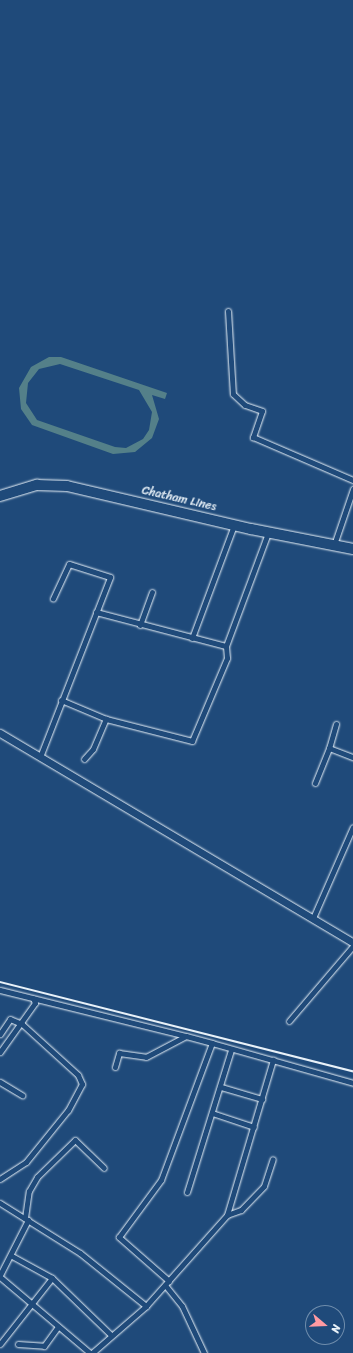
<!DOCTYPE html>
<style>
body{margin:0}
#map{position:relative;width:353px;height:1353px;overflow:hidden;background:#1f4a7a;font-family:Sriracha,sans-serif}
div>[style]{position:absolute}
[style*='--x']{left:calc(var(--x)*1px);top:calc(var(--y)*1px);width:calc(var(--w)*1px);rotate:calc(var(--a)*1deg)}
.green>*{inset:0;background:#548089}
.roads{filter:drop-shadow(0 0 1px #e8f1f8) drop-shadow(0 0 1px #e8f1f8)}
.street>*{height:5px;margin:-2.5px;padding:0 2.5px;transform-origin:2.5px;border-radius:2.5px;background:#1f4a7a}
.secondary>*{height:7px;margin:-3.5px;padding:0 3.5px;transform-origin:3.5px;border-radius:3.5px;background:#1f4a7a}
.highway>*{height:10px;margin:-5px;padding:0 5px;transform-origin:5px;border-radius:5px;background:#1f4a7a}
.rail>*{height:1.5px;margin:-0.75px;padding:0 0.75px;transform-origin:0.75px;border-radius:0.75px;background:#e8f1f8}
span{translate:-50% -50%;white-space:nowrap;text-align:center;line-height:1.15;-webkit-text-stroke:3px #1f4a7a;paint-order:stroke}
.street-label{font-size:12px;color:#e8f1f8}
.north{position:absolute;left:305px;top:1305px;width:40px;height:40px;box-sizing:border-box;background:#1f4a7a;border:1px solid #6f8dac;border-radius:50%;rotate:109deg;font-size:11px;font-weight:700;line-height:16px;text-align:center;color:#e8f1f8}
.north::after{content:'';display:block;margin:auto;width:14px;height:18px;background:#ff9aa2;clip-path:polygon(50% 0,100% 100%,50% 72%,0 100%)}
</style>
<div id="map">
<div class="green">
<i style="clip-path:polygon(evenodd,49px 357px,61px 357px,167px 393px,165px 399px,152px 395px,159px 419px,152px 438px,135px 452px,113px 454px,32px 425px,21px 409px,19px 388px,31px 367px,49px 357px,60px 364px,139px 390px,152px 412px,149px 430px,143px 439px,126px 448px,115px 447px,37px 420px,26px 403px,28px 383px,39px 369px,60px 364px)"></i>
</div>
<div class="roads">
<div class="street">
<i style="--x:228;--y:311;--w:83;--a:86.6"></i>
<i style="--x:233;--y:394;--w:16;--a:43"></i>
<i style="--x:245;--y:405;--w:18;--a:19"></i>
<i style="--x:262;--y:411;--w:28;--a:109"></i>
<i style="--x:253;--y:437;--w:109;--a:23.3"></i>
<i style="--x:336;--y:539;--w:53;--a:-71.2"></i>
<i style="--x:96;--y:612;--w:134;--a:14.7"></i>
<i style="--x:140;--y:625;--w:35;--a:-70"></i>
<i style="--x:192;--y:638;--w:121;--a:-69.6"></i>
<i style="--x:61;--y:700;--w:49;--a:22.9"></i>
<i style="--x:106;--y:719;--w:89;--a:14.3"></i>
<i style="--x:192;--y:741;--w:90;--a:-67.1"></i>
<i style="--x:227;--y:658;--w:12;--a:-95"></i>
<i style="--x:226;--y:646;--w:121;--a:-69.6"></i>
<i style="--x:336;--y:724;--w:25;--a:106"></i>
<i style="--x:329;--y:748;--w:26;--a:21"></i>
<i style="--x:40;--y:757;--w:193;--a:-68.7"></i>
<i style="--x:110;--y:577;--w:43;--a:-162.4"></i>
<i style="--x:69;--y:564;--w:38;--a:115"></i>
<i style="--x:84;--y:759;--w:13;--a:-48"></i>
<i style="--x:93;--y:749;--w:33;--a:-67"></i>
<i style="--x:315;--y:783;--w:38;--a:-68"></i>
<i style="--x:313;--y:918;--w:99;--a:-66.3"></i>
<i style="--x:0;--y:990;--w:192;--a:13.9"></i>
<i style="--x:289;--y:1021;--w:99;--a:-49.5"></i>
<i style="--x:0;--y:1034;--w:18;--a:-56"></i>
<i style="--x:10;--y:1019;--w:13;--a:23"></i>
<i style="--x:22;--y:1024;--w:76;--a:42.3"></i>
<i style="--x:78;--y:1075;--w:10;--a:66"></i>
<i style="--x:82;--y:1084;--w:30;--a:118"></i>
<i style="--x:68;--y:1110;--w:67;--a:128.9"></i>
<i style="--x:26;--y:1162;--w:31;--a:147"></i>
<i style="--x:0;--y:1052;--w:60;--a:-54.5"></i>
<i style="--x:35;--y:1003;--w:5;--a:-112"></i>
<i style="--x:115;--y:1067;--w:15;--a:-74"></i>
<i style="--x:119;--y:1053;--w:27;--a:8"></i>
<i style="--x:146;--y:1057;--w:45;--a:-27.7"></i>
<i style="--x:186;--y:1036;--w:27;--a:15"></i>
<i style="--x:0;--y:1082;--w:26;--a:31"></i>
<i style="--x:221;--y:1087;--w:43;--a:16.3"></i>
<i style="--x:212;--y:1113;--w:44;--a:18.4"></i>
<i style="--x:187;--y:1192;--w:149;--a:-72.8"></i>
<i style="--x:0;--y:1203;--w:94;--a:32"></i>
<i style="--x:80;--y:1253;--w:85;--a:38.8"></i>
<i style="--x:227;--y:1215;--w:15;--a:-20"></i>
<i style="--x:241;--y:1210;--w:33;--a:-46"></i>
<i style="--x:264;--y:1186;--w:28;--a:-72"></i>
<i style="--x:25;--y:1218;--w:27;--a:-82"></i>
<i style="--x:29;--y:1191;--w:16;--a:-60"></i>
<i style="--x:37;--y:1177;--w:53;--a:-44.2"></i>
<i style="--x:75;--y:1140;--w:40;--a:44"></i>
<i style="--x:0;--y:1275;--w:62;--a:-63"></i>
<i style="--x:0;--y:1277;--w:118;--a:40.2"></i>
<i style="--x:52;--y:1278;--w:82;--a:44"></i>
<i style="--x:169;--y:1281;--w:67;--a:-138.7"></i>
<i style="--x:119;--y:1237;--w:71;--a:-53.6"></i>
<i style="--x:161;--y:1180;--w:146;--a:-69.6"></i>
<i style="--x:212;--y:1043;--w:147;--a:15.8"></i>
<i style="--x:165;--y:1285;--w:27;--a:51"></i>
<i style="--x:182;--y:1306;--w:52;--a:64.9"></i>
<i style="--x:0;--y:1344;--w:84;--a:-51.8"></i>
<i style="--x:52;--y:1278;--w:46;--a:-151.2"></i>
<i style="--x:18;--y:1344;--w:26;--a:4"></i>
<i style="--x:44;--y:1346;--w:24;--a:-54"></i>
<i style="--x:92;--y:1353;--w:72;--a:-41"></i>
<i style="--x:146;--y:1306;--w:122;--a:-48.3"></i>
<i style="--x:227;--y:1215;--w:162;--a:-73.5"></i>
</div>
<div class="secondary">
<i style="--x:0;--y:733;--w:411;--a:30.7"></i>
</div>
<div class="highway">
<i style="--x:0;--y:496;--w:39;--a:-17"></i>
<i style="--x:37;--y:485;--w:30;--a:2"></i>
<i style="--x:67;--y:486;--w:189;--a:13.2"></i>
<i style="--x:251;--y:529;--w:104;--a:11.1"></i>
</div>
</div>
<div class="rail">
<i style="--x:0;--y:982;--w:364;--a:14.2"></i>
</div>
<div class="street-label">
<span style="left:179px;top:499px;rotate:13deg">Chatham Lines</span>
</div>
<div class="north">N</div>
</div>
